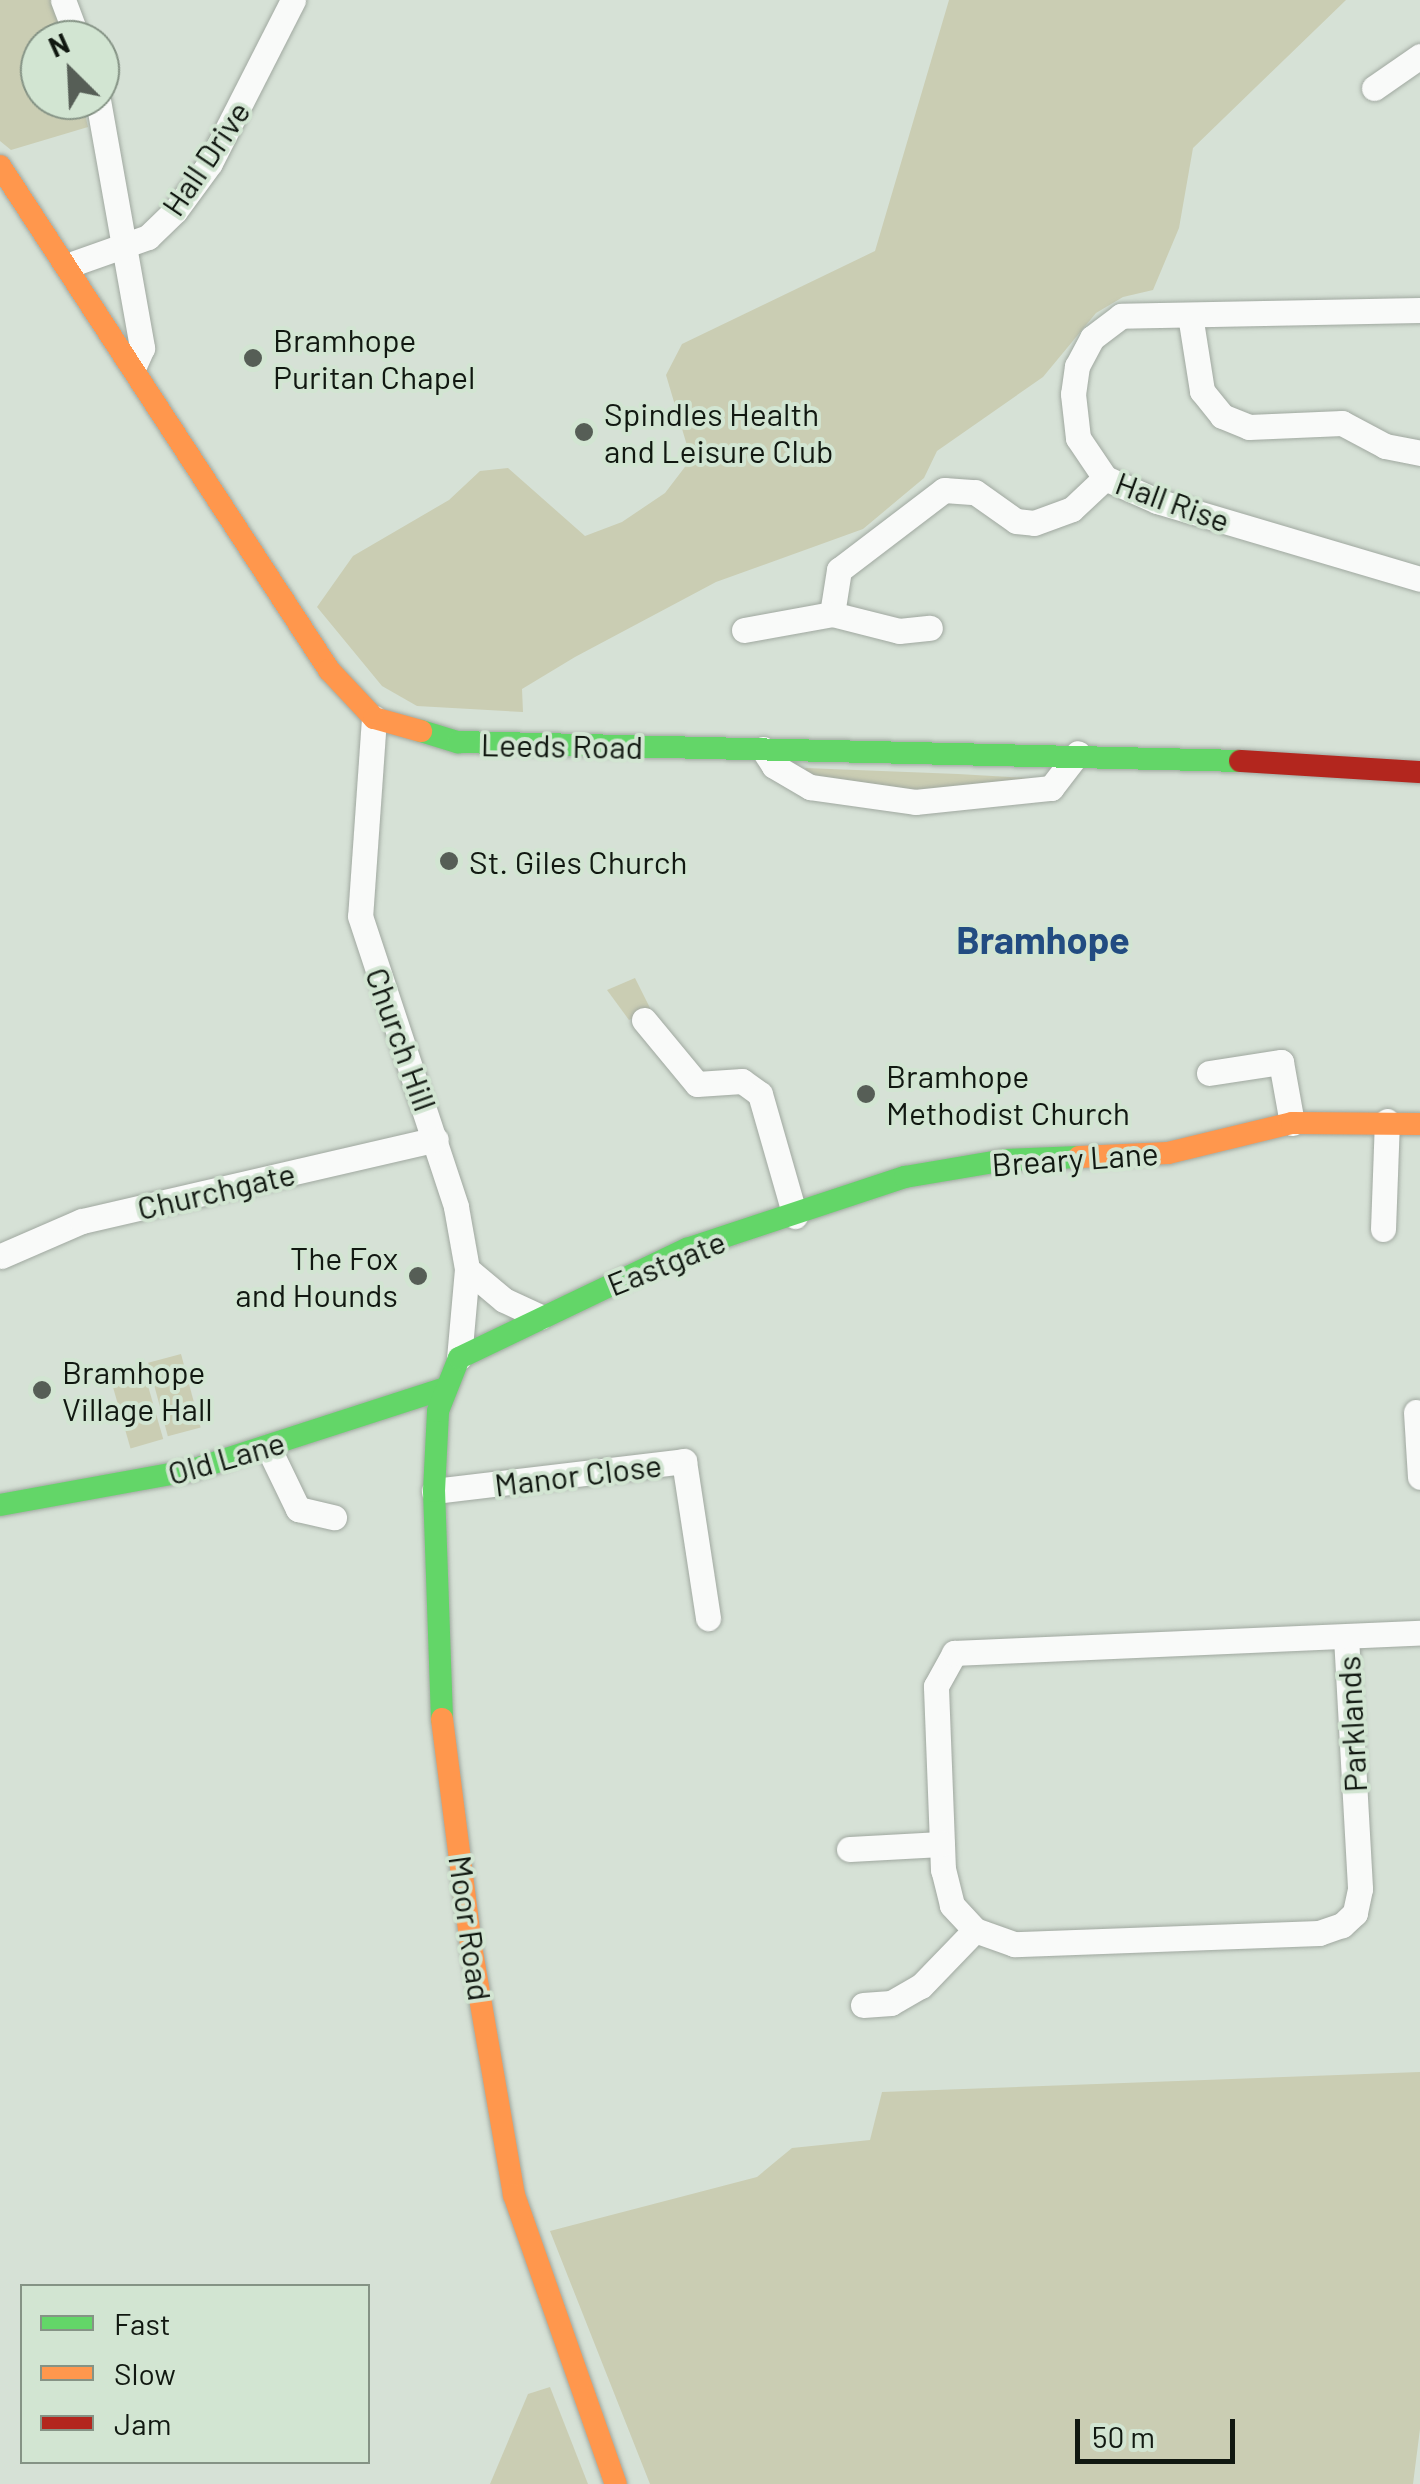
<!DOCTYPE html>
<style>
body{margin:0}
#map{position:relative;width:1420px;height:2484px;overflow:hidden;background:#d6e1d6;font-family:Barlow,sans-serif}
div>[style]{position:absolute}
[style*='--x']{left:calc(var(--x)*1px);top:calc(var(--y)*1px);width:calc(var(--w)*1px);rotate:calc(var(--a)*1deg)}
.green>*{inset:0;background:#cacdb3;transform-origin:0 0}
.roads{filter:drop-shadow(0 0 2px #a0a8a0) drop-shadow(0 0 2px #a0a8a0)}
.street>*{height:25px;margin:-12.5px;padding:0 12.5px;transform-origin:12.5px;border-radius:12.5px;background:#f9faf9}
.fast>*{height:22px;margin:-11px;padding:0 11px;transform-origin:11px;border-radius:11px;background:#63d668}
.slow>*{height:22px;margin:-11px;padding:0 11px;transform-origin:11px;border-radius:11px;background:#ff974d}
.jam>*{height:22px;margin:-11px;padding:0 11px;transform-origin:11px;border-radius:11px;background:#b3261e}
.dots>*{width:28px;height:28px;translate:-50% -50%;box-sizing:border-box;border:5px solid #d2e5d2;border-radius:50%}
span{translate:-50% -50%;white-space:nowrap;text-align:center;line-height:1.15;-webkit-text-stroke:8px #d2e5d2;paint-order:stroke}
.street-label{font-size:32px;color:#111811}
.poi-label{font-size:32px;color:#111811}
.left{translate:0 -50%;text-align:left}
.right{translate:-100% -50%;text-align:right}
.quarter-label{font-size:38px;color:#224c81;font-weight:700}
.legend{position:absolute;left:20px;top:2284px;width:350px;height:180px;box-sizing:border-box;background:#d2e5d2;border:2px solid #859385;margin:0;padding:12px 18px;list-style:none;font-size:30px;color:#111811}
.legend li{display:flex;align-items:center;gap:20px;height:50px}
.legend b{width:50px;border:2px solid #859385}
.north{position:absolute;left:20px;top:20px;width:100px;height:100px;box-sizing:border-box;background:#d2e5d2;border:2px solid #859385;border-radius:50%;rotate:336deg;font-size:28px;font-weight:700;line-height:40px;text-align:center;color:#111811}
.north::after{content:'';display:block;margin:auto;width:35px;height:45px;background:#565e56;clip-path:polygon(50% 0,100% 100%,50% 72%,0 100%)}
.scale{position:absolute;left:1075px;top:2419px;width:160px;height:45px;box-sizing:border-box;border:5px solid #111811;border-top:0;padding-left:12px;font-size:30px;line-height:35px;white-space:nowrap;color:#111811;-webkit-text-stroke:8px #d2e5d2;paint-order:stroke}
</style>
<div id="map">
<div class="green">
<i style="clip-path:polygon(0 0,55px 0,67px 40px,40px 40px,40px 100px,82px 100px,88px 127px,11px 150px,0 141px)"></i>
<i style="clip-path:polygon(949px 0,1346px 0,1193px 148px,1179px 228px,1153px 290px,1123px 297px,1096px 313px,1043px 377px,937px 451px,924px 478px,863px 529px,716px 582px,575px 657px,522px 689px,523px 712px,417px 706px,382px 686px,317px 607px,353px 556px,449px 500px,480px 471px,508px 468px,585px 536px,622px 522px,665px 493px,691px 459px,666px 375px,682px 344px,875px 251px)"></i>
<i style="clip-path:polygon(805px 768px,958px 774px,1045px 779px,920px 791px,808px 775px)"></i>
<i style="clip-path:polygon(635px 978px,651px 1010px,629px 1020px,607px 990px)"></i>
<i style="left:181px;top:1354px;width:76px;height:34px;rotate:75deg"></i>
<i style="left:142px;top:1365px;width:77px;height:34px;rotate:74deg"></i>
<i style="clip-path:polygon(1420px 2072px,1420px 2429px,1413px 2484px,650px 2484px,550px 2231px,757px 2177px,792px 2148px,870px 2140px,882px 2092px)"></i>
<i style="clip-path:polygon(550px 2387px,588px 2484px,490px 2484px,528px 2394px)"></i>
</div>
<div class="roads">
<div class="street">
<i style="--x:63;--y:0;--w:43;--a:69.4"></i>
<i style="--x:1374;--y:88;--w:56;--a:-34.8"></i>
<i style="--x:98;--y:100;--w:252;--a:79.9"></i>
<i style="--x:142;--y:348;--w:20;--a:114"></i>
<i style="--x:69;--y:265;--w:84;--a:-19.5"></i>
<i style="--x:148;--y:237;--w:37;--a:-44"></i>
<i style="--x:175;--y:211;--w:59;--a:-53.9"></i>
<i style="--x:210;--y:163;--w:183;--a:-63"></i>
<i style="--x:1420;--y:310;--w:299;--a:178.9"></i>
<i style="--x:1121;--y:316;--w:36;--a:143"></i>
<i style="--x:1092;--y:338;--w:32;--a:118"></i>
<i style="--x:1077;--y:366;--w:28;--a:98"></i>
<i style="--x:1073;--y:394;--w:44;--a:83.5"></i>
<i style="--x:1078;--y:438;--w:48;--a:56"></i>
<i style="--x:1105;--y:478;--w:57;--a:23.9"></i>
<i style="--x:1157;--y:501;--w:274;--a:16.5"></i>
<i style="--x:1190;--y:315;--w:77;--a:81"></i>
<i style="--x:1202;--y:391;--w:32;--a:51"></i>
<i style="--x:1222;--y:416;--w:29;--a:22"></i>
<i style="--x:1249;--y:427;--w:93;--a:-2.5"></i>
<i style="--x:1342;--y:423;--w:49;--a:28.1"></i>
<i style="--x:1385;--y:446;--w:36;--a:11"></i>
<i style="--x:832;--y:614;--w:45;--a:-81"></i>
<i style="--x:839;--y:570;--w:132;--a:-37.3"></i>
<i style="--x:944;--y:490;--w:31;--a:4"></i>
<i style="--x:975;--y:492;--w:50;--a:35.3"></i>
<i style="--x:1016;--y:521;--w:18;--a:6"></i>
<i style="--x:1034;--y:523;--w:40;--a:-20.2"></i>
<i style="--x:1072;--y:509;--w:45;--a:-43.2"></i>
<i style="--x:744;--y:630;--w:89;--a:-10.3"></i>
<i style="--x:832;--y:614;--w:69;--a:14.2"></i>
<i style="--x:899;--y:631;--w:31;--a:-6"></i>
<i style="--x:374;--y:718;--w:198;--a:94"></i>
<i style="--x:360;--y:916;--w:306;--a:71.7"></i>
<i style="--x:456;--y:1207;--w:63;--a:79.9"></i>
<i style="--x:467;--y:1269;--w:89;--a:95.1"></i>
<i style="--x:763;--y:749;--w:20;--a:57"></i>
<i style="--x:774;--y:766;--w:42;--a:30.3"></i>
<i style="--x:810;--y:787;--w:106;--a:8.1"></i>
<i style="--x:915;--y:802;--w:137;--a:-5.9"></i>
<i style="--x:1051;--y:788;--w:44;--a:-52.4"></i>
<i style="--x:644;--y:1020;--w:83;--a:50.4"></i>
<i style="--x:697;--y:1084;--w:45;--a:-3.8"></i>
<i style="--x:742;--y:1081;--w:22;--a:36"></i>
<i style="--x:760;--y:1094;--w:127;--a:74"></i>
<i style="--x:1209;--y:1073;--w:73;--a:-8.7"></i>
<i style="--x:1281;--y:1062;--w:62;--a:79.8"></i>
<i style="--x:1383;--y:1229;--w:108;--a:-87.9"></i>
<i style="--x:1;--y:1256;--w:88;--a:-23.4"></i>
<i style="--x:82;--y:1221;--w:363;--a:-13"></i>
<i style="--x:467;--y:1269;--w:48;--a:40"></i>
<i style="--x:504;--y:1300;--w:40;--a:25"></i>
<i style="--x:1416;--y:1412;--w:65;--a:86.5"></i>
<i style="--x:268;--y:1447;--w:69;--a:64.2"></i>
<i style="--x:298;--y:1509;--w:37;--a:13"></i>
<i style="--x:434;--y:1491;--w:252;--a:-6.8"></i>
<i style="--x:684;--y:1461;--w:159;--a:81.3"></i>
<i style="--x:1346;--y:1637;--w:252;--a:86.8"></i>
<i style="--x:1360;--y:1889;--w:25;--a:102"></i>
<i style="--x:1355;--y:1913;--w:18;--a:137"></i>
<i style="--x:1342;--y:1925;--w:24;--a:161"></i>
<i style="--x:1319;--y:1933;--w:305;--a:177.9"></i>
<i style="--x:1014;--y:1944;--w:41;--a:-160.3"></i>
<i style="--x:975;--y:1930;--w:34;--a:-133"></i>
<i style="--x:952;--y:1905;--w:36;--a:-104"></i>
<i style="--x:943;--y:1870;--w:184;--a:-92.2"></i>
<i style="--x:936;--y:1686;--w:38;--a:-61"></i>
<i style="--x:954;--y:1653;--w:466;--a:-2.5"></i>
<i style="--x:849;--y:1849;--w:93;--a:-3.1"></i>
<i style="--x:863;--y:2005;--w:28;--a:-4"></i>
<i style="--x:891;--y:2003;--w:34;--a:-30"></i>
<i style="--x:921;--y:1986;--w:78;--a:-46"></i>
</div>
<div class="fast">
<i style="--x:421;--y:731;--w:39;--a:17"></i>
<i style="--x:458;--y:742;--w:782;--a:1.39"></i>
<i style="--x:0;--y:1505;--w:195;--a:-10.3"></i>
<i style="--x:192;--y:1470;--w:267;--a:-17.9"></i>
<i style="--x:442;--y:1719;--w:228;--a:-92"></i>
<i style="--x:434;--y:1491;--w:80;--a:-87.1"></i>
<i style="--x:438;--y:1411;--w:57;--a:-68.4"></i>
<i style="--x:459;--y:1358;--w:253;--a:-25.6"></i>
<i style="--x:687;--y:1249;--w:230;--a:-18.3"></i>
<i style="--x:905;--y:1177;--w:101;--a:-9.6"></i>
<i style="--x:1005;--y:1160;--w:74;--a:-2.3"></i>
</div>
<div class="slow">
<i style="--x:0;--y:166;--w:602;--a:56.86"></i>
<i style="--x:329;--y:670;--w:66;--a:46.8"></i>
<i style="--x:374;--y:718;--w:49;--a:15.5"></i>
<i style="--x:1079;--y:1157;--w:89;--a:-2.6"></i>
<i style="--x:1168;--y:1153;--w:128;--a:-13.6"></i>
<i style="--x:1292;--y:1123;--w:128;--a:0.4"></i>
<i style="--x:442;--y:1719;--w:229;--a:82.7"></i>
<i style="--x:471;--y:1946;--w:253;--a:80.2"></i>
<i style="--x:514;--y:2195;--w:306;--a:70.6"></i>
</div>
<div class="jam">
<i style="--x:1240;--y:761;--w:180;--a:3.5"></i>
</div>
</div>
<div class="dots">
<i style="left:253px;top:358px;background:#565e56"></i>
<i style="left:584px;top:432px;background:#565e56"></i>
<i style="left:449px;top:861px;background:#565e56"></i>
<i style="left:866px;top:1094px;background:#565e56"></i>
<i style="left:418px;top:1276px;background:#565e56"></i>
<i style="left:42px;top:1390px;background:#565e56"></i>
</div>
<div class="street-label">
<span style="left:205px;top:158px;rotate:-56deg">Hall Drive</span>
<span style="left:1173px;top:501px;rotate:20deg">Hall Rise</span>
<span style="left:562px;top:745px;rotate:1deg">Leeds Road</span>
<span style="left:402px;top:1039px;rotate:70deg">Church Hill</span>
<span style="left:1075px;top:1158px;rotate:-4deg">Breary Lane</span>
<span style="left:216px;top:1190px;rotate:-13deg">Churchgate</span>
<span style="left:666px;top:1262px;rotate:-22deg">Eastgate</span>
<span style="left:226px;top:1457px;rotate:-16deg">Old Lane</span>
<span style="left:578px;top:1474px;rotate:-7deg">Manor Close</span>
<span style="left:1351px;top:1724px;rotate:-93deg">Parklands</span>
<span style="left:471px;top:1928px;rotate:82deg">Moor Road</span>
</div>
<div class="poi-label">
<span class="left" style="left:273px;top:358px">Bramhope<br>Puritan Chapel</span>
<span class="left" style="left:604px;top:432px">Spindles Health<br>and Leisure Club</span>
<span class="left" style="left:469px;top:861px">St. Giles Church</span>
<span class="left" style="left:886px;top:1094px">Bramhope<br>Methodist Church</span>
<span class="right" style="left:398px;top:1276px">The Fox<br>and Hounds</span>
<span class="left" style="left:62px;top:1390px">Bramhope<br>Village Hall</span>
</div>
<div class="quarter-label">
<span style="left:1043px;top:940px">Bramhope</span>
</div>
<ul class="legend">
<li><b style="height:12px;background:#63d668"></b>Fast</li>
<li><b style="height:12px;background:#ff974d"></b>Slow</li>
<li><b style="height:12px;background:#b3261e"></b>Jam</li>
</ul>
<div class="north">N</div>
<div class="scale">50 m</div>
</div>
